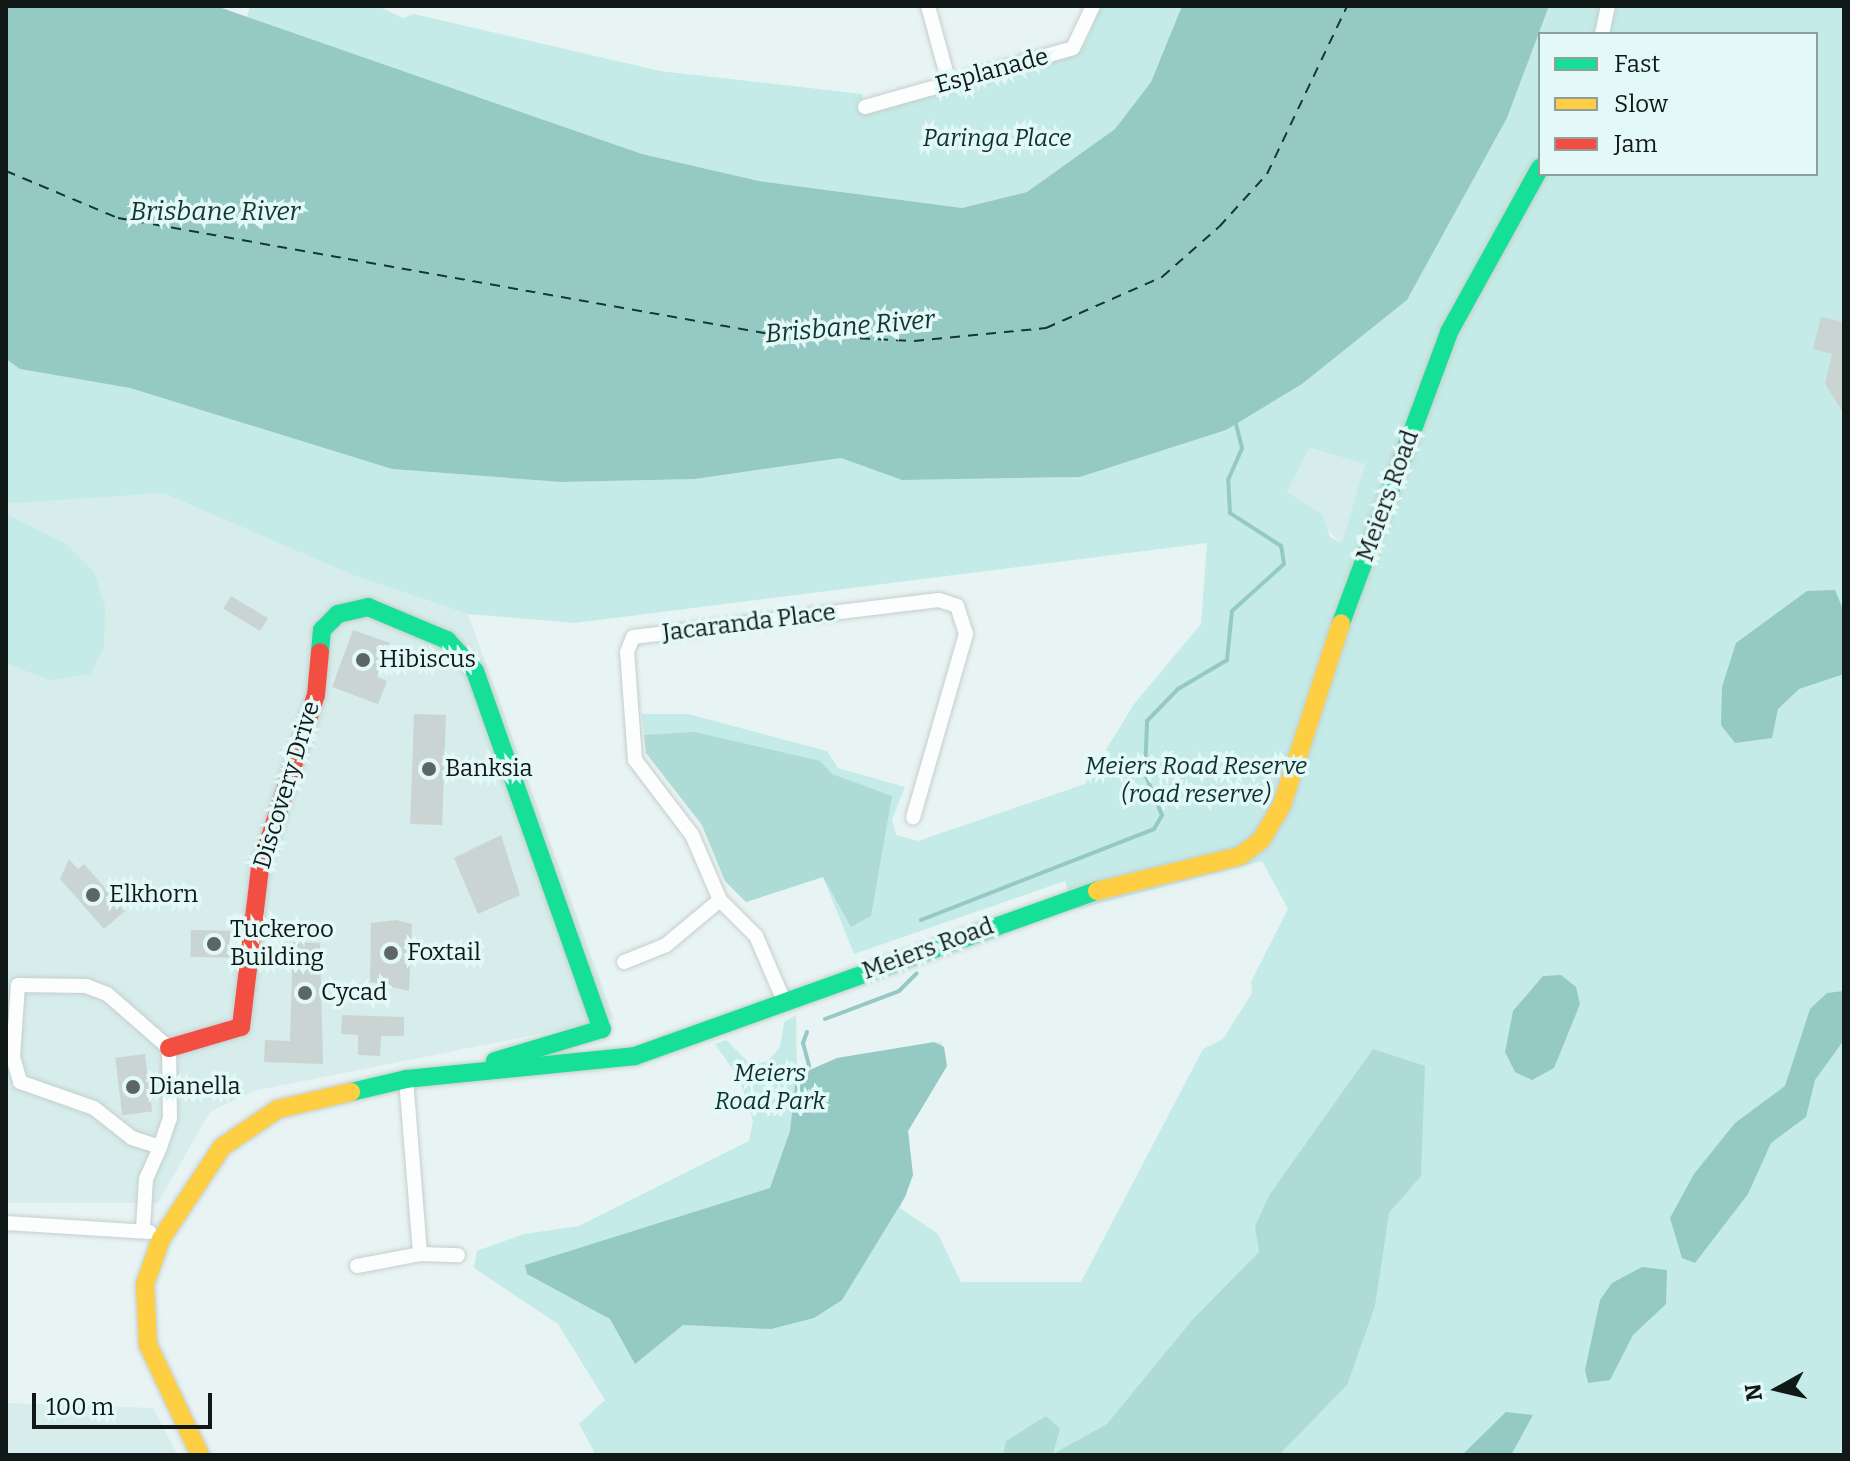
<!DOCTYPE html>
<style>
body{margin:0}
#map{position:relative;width:1850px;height:1461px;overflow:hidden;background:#e8f4f3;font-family:Bitter,serif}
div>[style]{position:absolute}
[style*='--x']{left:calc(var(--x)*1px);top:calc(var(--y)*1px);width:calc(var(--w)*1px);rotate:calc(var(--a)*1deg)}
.built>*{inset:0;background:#d6edeb}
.green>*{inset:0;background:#c4ebe7}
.forest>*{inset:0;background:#afdbd7}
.water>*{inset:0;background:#95c9c4}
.stream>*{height:4px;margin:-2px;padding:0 2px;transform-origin:2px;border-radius:2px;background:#95c9c4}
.ferry>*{height:2px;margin-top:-1px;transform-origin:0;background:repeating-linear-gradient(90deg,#133633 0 10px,transparent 0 18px)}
.building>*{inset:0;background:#cad4d3;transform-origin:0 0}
.roads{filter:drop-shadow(0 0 2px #c5cecd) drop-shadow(0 0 2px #c5cecd)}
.street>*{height:14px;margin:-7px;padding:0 7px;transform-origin:7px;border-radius:7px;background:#fcfdfd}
.fast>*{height:18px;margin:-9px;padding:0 9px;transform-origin:9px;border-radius:9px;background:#16e098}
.slow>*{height:18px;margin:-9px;padding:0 9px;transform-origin:9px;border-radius:9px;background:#ffcf43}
.jam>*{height:18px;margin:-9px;padding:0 9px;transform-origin:9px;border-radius:9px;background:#f24e42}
.dots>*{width:22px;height:22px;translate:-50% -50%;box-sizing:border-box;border:4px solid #e3f9f7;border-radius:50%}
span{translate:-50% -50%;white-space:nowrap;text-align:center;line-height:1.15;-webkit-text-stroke:7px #e3f9f7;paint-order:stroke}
.street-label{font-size:24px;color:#111918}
.park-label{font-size:24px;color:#0e312e;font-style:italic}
.poi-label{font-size:24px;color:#111918}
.left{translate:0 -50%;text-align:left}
.water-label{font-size:26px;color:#133633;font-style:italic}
.frame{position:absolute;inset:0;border:8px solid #111918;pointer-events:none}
.legend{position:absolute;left:1538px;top:32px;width:280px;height:144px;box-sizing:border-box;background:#e3f9f7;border:2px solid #8f9f9e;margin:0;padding:10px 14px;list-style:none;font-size:24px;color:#111918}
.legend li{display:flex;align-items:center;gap:16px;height:40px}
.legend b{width:40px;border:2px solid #8f9f9e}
.north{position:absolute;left:1738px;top:1349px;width:80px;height:80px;-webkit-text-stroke:6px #e3f9f7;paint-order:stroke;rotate:262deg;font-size:22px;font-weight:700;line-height:32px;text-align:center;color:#111918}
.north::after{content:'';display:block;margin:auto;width:28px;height:36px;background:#111918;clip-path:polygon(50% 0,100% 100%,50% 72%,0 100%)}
.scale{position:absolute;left:32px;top:1393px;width:180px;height:36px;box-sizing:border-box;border:4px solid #111918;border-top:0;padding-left:10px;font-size:24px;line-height:28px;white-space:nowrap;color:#111918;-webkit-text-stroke:6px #e3f9f7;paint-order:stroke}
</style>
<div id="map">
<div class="built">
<i style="clip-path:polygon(1308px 448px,1365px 464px,1342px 544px,1287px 492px)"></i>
<i style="clip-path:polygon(163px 493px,355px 576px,468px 614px,614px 1019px,253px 1091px,210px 1112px,158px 1203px,6px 1203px,6px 504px)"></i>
<i style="clip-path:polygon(6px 1403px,153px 1408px,178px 1455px,6px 1455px)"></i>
</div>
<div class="green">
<i style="clip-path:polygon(250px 6px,378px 6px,403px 18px,414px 14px,660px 71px,862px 94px,867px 114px,1070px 56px,1085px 44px,1100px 6px,1182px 6px,1151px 82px,1115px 129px,1027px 192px,962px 208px,759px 181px,642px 154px,247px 17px)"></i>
<i style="clip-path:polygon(evenodd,1549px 6px,1844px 6px,1844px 1455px,596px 1455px,579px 1424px,605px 1400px,558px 1324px,474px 1268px,477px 1251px,524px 1234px,579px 1226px,749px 1141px,753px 1121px,739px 1078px,715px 1044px,726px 1040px,751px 1065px,768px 1061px,780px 1047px,784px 1022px,796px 1015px,797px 1076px,837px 1058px,941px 1042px,947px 1066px,908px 1131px,913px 1175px,900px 1208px,938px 1234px,961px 1282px,1081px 1282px,1203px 1049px,1223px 1039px,1252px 993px,1251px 982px,1288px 909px,1262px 861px,1074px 910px,1065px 881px,854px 954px,823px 877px,746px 902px,725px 881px,702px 825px,646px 753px,642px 714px,688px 714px,827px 751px,838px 768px,905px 787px,892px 819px,896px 835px,918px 841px,1085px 784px,1134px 704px,1201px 624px,1207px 543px,575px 623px,468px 614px,355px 576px,163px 493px,6px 504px,6px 359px,20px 369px,130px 388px,392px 469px,561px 482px,695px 479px,841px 458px,902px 480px,1080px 477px,1226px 430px,1302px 384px,1407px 300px,1507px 118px,1549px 6px,1540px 34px,1816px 34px,1816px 174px,1540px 174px,1540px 34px,1549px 6px,1309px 448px,1365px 464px,1342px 543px,1330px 537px,1322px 514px,1287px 492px,1309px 448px)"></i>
<i style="clip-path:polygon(6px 514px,66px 544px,94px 572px,105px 606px,104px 648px,90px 674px,49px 680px,6px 663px)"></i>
</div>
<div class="forest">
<i style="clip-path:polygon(695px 732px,820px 761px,832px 774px,892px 796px,871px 916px,851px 927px,823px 877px,746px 902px,725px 881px,702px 825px,646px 753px,644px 735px)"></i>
<i style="clip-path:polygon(1373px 1049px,1425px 1066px,1421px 1176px,1389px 1213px,1375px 1306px,1347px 1385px,1279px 1455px,1003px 1455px,1006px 1441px,1046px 1416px,1060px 1429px,1053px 1454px,1107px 1424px,1193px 1319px,1259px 1252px,1255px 1226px,1270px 1194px)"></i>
</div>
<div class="water">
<i style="clip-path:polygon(6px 6px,216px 6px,642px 154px,759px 181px,962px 208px,1027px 192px,1115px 129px,1151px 82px,1182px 6px,1549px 6px,1507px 118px,1407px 300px,1302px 384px,1226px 430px,1080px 477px,902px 480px,841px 458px,695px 479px,561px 482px,392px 469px,130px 388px,20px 369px,6px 359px)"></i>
<i style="clip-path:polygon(1835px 590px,1844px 612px,1844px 674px,1799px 689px,1778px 709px,1772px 738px,1735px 743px,1721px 725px,1722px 687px,1736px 643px,1807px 591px)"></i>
<i style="clip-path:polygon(1561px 975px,1576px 987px,1580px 1004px,1554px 1068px,1532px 1080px,1515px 1072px,1505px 1052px,1513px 1011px,1543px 976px)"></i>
<i style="clip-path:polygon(1844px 991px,1844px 1040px,1815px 1080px,1806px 1117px,1771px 1143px,1748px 1194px,1695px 1263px,1682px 1258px,1670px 1218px,1694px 1174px,1735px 1123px,1785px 1086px,1810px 1009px,1827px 993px)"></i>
<i style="clip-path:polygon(934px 1042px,944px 1047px,947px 1066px,908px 1131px,913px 1175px,905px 1197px,842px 1300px,814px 1318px,771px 1329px,683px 1325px,635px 1364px,610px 1319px,527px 1274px,525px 1265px,770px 1188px,790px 1131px,796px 1076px,837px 1058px)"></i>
<i style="clip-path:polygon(1642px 1267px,1667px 1270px,1666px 1304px,1633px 1335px,1610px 1380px,1588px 1383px,1585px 1370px,1600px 1300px,1612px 1283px)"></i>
<i style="clip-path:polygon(1506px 1412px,1533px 1415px,1511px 1455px,1462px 1455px)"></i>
</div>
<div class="stream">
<i style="--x:921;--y:920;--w:250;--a:-21.3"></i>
<i style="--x:1154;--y:829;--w:16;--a:-60"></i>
<i style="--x:1162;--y:815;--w:44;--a:-112.5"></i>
<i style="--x:1145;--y:774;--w:53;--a:-87.8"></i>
<i style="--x:1147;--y:721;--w:45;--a:-45.9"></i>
<i style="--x:1178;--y:689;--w:57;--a:-30.6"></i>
<i style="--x:1227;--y:660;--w:49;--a:-84.2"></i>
<i style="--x:1232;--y:611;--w:70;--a:-42.1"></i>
<i style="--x:1284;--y:564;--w:18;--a:-99"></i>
<i style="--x:1281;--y:546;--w:61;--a:-147.1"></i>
<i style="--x:1230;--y:513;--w:33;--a:-93"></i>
<i style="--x:1228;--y:480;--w:35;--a:-66"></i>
<i style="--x:1242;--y:448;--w:29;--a:-104"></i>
<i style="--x:825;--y:1019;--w:79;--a:-20.7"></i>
<i style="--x:899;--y:991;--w:25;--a:-45"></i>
<i style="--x:807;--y:1032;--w:12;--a:110"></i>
<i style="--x:803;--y:1043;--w:24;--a:75"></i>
</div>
<div class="ferry">
<i style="--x:6;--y:171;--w:121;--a:22.8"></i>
<i style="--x:118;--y:218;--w:662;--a:10.09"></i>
<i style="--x:770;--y:334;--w:144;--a:2.8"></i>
<i style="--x:914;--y:341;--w:133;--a:-5.6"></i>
<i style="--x:1046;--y:328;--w:127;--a:-23.7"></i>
<i style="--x:1162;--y:277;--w:76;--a:-41.3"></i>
<i style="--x:1219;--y:227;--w:72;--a:-47.8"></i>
<i style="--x:1267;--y:174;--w:186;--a:-64.5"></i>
</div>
<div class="building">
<i style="clip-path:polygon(1821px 317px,1844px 322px,1844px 414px,1825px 384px,1832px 354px,1813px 349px)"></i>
<i style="left:231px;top:596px;width:43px;height:15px;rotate:31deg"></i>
<i style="clip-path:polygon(353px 630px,390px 643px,377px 677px,387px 681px,378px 704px,332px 687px)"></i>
<i style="left:414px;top:714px;width:32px;height:110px;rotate:2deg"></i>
<i style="clip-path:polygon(501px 835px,520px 895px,478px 914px,454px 858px)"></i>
<i style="clip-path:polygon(69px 859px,78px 869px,84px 864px,125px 911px,104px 929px,60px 879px)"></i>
<i style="clip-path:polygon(396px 920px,412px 924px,409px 991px,370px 982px,371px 923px)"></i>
<i style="left:191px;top:930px;width:46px;height:27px;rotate:1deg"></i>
<i style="clip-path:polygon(293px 942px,320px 943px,323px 1064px,264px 1062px,265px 1040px,290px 1041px)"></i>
<i style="clip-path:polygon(342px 1015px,404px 1017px,404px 1036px,381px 1036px,380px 1056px,358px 1055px,358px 1035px,341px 1034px)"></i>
<i style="left:145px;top:1054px;width:58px;height:30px;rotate:83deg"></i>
</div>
<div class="roads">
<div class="street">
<i style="--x:928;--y:6;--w:80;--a:74.7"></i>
<i style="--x:1602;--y:34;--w:29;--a:-78"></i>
<i style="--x:865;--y:107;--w:216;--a:-15.8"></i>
<i style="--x:1073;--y:48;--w:47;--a:-64.5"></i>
<i style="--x:624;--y:962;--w:45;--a:-22"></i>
<i style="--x:666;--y:945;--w:70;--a:-39.8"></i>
<i style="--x:784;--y:1001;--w:71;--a:-113.3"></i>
<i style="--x:756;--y:936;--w:51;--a:-135"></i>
<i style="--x:720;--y:900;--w:71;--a:-113.3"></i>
<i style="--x:692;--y:835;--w:94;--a:-127.2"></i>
<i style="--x:635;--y:760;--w:108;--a:-94.2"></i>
<i style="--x:627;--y:652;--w:16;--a:-68"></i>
<i style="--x:633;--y:637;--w:308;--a:-6.9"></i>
<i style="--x:939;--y:600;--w:19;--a:18"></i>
<i style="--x:957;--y:606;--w:29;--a:72"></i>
<i style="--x:966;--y:634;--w:191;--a:106.1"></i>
<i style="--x:406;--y:1079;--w:176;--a:85.4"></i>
<i style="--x:6;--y:1223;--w:144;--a:3.6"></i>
<i style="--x:143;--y:1229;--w:50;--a:-86.6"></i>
<i style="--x:146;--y:1179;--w:35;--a:-66"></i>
<i style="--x:160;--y:1147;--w:31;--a:-71"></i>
<i style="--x:170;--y:1118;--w:70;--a:-90.8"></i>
<i style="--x:169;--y:1048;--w:82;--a:-138.9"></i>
<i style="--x:107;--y:994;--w:22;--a:-159"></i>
<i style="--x:86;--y:986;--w:68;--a:-179.2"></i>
<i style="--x:18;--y:985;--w:72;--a:94"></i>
<i style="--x:13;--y:1057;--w:26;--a:74"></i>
<i style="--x:20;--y:1082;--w:78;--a:19.4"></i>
<i style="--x:94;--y:1108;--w:48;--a:38.3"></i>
<i style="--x:132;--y:1138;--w:29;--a:18"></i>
<i style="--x:357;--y:1266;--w:64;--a:-10.8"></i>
<i style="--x:420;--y:1254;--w:38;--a:2"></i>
</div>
<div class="fast">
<i style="--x:1341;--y:623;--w:310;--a:-69.6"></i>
<i style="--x:1449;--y:332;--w:188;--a:-61"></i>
<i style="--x:320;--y:652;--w:22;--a:-85"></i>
<i style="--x:322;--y:630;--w:23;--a:-45"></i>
<i style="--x:338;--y:614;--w:31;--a:-13"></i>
<i style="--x:368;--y:607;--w:86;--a:22.7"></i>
<i style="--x:447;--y:640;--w:42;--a:47.9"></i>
<i style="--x:475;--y:671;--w:380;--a:70.5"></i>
<i style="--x:602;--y:1029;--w:112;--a:163.3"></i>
<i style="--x:351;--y:1092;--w:57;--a:-13.3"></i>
<i style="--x:406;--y:1079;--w:230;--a:-5.7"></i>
<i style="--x:635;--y:1056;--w:491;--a:-19.7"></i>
</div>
<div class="slow">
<i style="--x:1097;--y:891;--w:147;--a:-13.8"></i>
<i style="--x:1240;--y:856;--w:26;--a:-37"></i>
<i style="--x:1261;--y:840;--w:41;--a:-59"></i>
<i style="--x:1282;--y:805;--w:191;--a:-72"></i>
<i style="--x:200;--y:1455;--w:122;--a:-115.3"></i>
<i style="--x:148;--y:1345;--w:61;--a:-92.8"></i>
<i style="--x:145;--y:1284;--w:48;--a:-70.4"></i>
<i style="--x:161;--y:1239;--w:110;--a:-56.5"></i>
<i style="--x:222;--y:1147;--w:68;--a:-34.2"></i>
<i style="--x:278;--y:1109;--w:75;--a:-13.1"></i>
</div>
<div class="jam">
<i style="--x:169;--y:1048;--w:75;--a:-16.3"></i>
<i style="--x:241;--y:1027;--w:160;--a:-83.2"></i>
<i style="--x:260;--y:868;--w:182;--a:-72.1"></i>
<i style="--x:316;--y:695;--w:43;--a:-84.7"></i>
</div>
</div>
<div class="dots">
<i style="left:363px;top:660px;background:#5c6665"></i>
<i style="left:429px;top:769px;background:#5c6665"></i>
<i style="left:93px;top:895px;background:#5c6665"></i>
<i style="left:214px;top:944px;background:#5c6665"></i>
<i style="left:391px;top:953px;background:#5c6665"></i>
<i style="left:305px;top:993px;background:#5c6665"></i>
<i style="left:133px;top:1087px;background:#5c6665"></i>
</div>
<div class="street-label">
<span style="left:992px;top:71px;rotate:-15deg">Esplanade</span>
<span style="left:1388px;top:496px;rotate:-70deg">Meiers Road</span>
<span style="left:749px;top:623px;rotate:-7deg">Jacaranda Place</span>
<span style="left:287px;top:785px;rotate:-73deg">Discovery Drive</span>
<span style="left:928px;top:949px;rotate:-20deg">Meiers Road</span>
</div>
<div class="park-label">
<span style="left:997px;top:139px">Paringa Place</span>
<span style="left:1196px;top:781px">Meiers Road Reserve<br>(road reserve)</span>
<span style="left:770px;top:1088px">Meiers<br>Road Park</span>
</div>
<div class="poi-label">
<span class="left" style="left:379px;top:660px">Hibiscus</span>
<span class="left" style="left:445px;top:769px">Banksia</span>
<span class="left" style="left:109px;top:895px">Elkhorn</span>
<span class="left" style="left:230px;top:944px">Tuckeroo<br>Building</span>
<span class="left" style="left:407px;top:953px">Foxtail</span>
<span class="left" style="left:321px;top:993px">Cycad</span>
<span class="left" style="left:149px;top:1087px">Dianella</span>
</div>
<div class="water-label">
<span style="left:215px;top:212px">Brisbane River</span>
<span style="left:850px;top:327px;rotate:-5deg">Brisbane River</span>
</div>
<div class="frame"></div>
<ul class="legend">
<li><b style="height:10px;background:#16e098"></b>Fast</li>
<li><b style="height:10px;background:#ffcf43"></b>Slow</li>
<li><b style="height:10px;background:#f24e42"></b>Jam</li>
</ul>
<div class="north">N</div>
<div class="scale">100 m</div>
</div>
